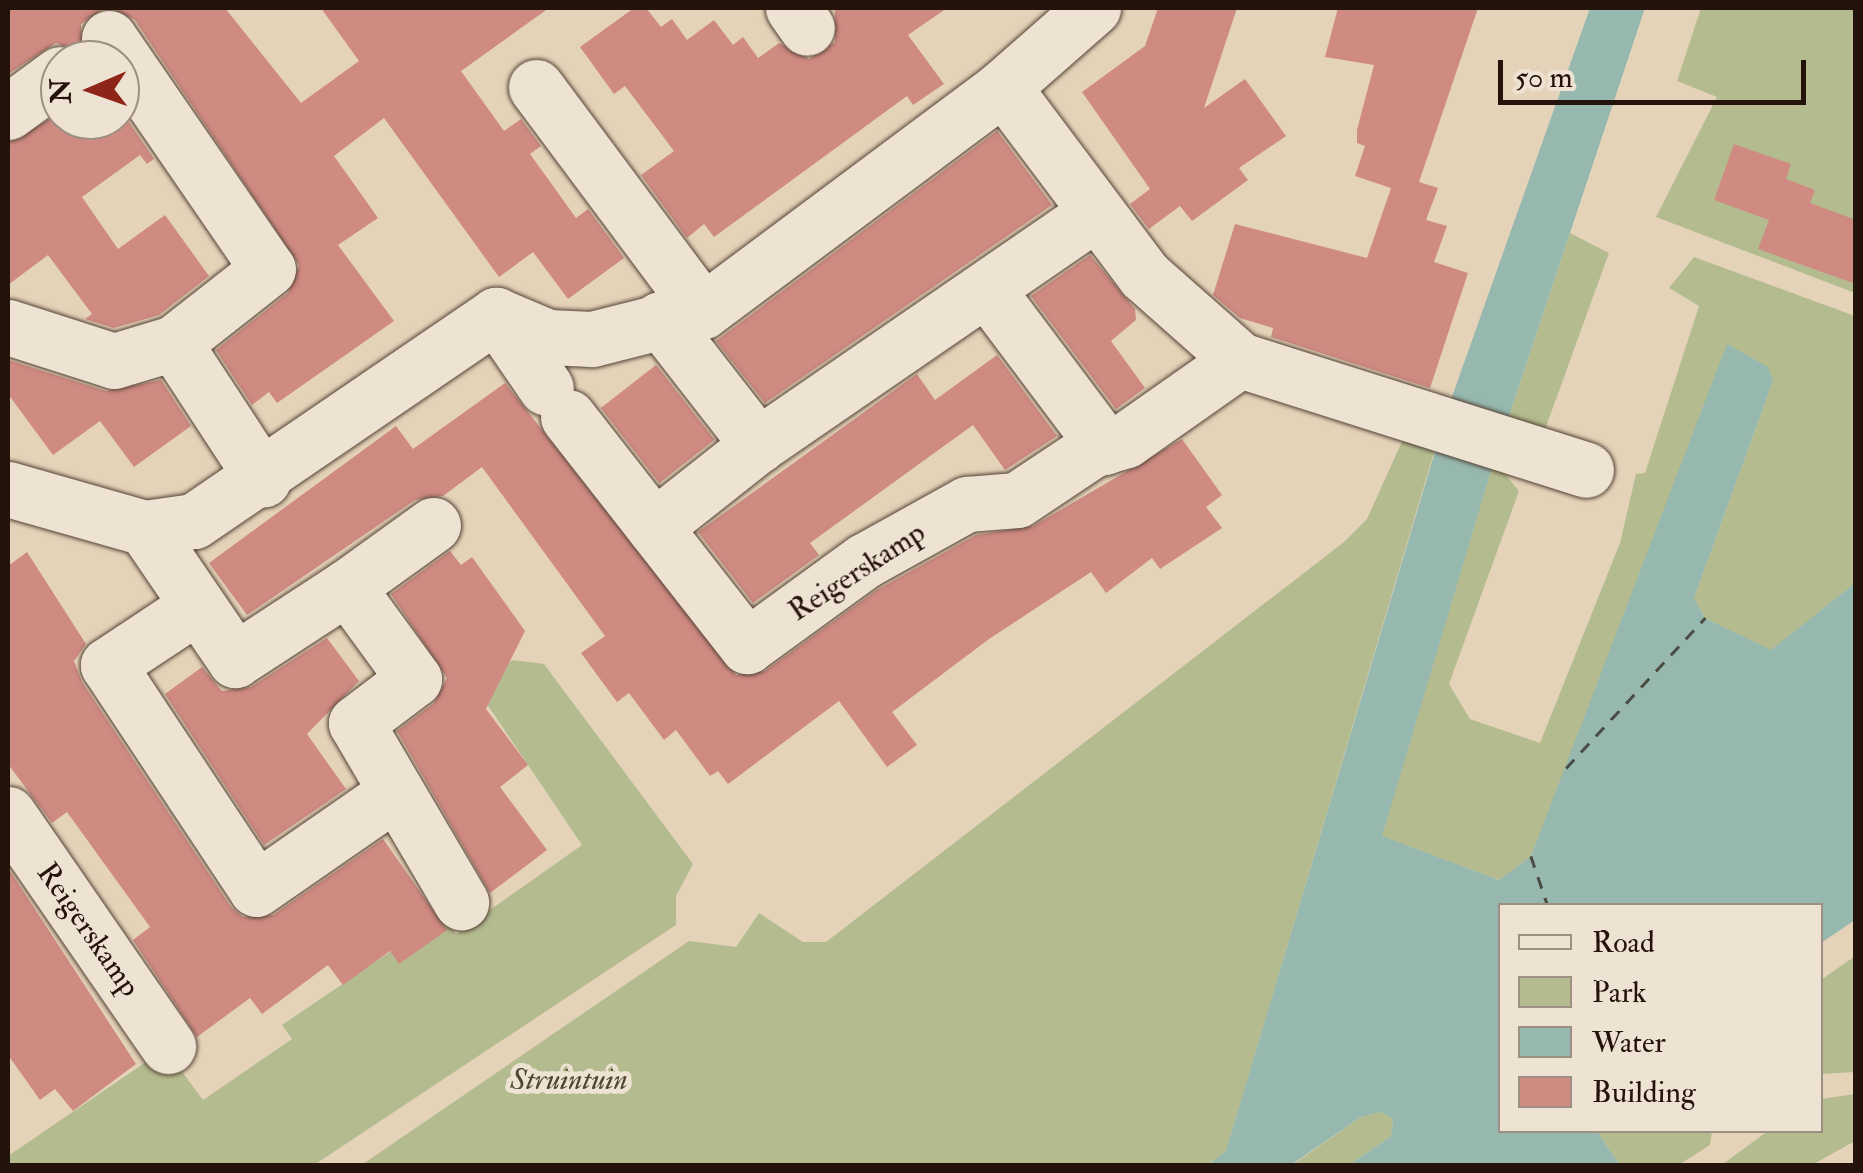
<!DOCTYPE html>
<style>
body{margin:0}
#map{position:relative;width:1863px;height:1173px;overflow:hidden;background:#e5d3b9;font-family:"IM FELL Double Pica",serif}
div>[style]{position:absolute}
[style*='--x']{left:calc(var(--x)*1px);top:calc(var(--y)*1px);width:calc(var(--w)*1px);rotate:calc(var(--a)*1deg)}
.green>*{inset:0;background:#b4bc8f}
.water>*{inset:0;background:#96b8af}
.ferry>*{height:2.5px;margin-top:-1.25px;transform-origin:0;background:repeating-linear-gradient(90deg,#4b4d44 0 12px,transparent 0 22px)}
.building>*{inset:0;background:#cf8a82;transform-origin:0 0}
.roads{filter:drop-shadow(0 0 2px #544336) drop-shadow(0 0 2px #544336)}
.minor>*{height:55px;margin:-27.5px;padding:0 27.5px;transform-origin:27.5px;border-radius:27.5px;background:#eee2d2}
span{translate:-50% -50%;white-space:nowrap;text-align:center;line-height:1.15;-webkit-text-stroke:10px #eee2d2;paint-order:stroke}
.street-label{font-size:30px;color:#23130b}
.park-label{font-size:30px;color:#4e4633;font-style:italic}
.frame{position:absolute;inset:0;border:10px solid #23130b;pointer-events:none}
.legend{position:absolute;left:1498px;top:903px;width:325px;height:230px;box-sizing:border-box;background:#eee2d2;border:2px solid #9d8f82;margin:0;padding:12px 18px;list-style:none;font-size:30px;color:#23130b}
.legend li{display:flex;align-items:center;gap:20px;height:50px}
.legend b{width:50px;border:2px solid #9d8f82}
.north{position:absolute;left:40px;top:40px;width:100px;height:100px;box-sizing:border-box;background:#eee2d2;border:2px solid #9d8f82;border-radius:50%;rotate:268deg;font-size:28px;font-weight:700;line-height:40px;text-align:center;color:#23130b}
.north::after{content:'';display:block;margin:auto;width:35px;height:45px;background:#8f2418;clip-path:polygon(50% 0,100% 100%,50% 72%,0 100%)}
.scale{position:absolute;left:1498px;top:60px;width:308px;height:45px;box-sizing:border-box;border:5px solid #23130b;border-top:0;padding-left:12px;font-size:30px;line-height:35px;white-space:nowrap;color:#23130b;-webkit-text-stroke:8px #eee2d2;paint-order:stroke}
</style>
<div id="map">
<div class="green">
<i style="clip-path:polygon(1701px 8px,1855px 8px,1855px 293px,1656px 217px,1717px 97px,1677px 81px)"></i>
<i style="clip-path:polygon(1570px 233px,1609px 253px,1543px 435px,1506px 425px)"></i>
<i style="clip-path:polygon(1694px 257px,1855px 316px,1855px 583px,1771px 651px,1705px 618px,1694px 598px,1773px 381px,1566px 768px,1531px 856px,1499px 880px,1381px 836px,1494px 461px,1519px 491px,1449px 684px,1470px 719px,1540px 743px,1620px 543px,1636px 474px,1645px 473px,1699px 306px,1669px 288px)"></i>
<i style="clip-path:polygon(1404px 437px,1437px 442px,1226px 1152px,1206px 1165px,360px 1166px,689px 941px,736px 947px,759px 913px,803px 942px,826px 942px,1344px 542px,1367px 519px)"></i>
<i style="clip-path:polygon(513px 660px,544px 664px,693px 864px,676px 896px,676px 925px,314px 1165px,8px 1166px,8px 1156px,165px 1049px,203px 1100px,292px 1039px,282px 1025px,443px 916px,456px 934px,582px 845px,474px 685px)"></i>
<i style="clip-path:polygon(1855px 956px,1855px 1072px,1821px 1074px,1821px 980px)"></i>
<i style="clip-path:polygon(1855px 1094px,1855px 1141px,1812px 1165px,1720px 1166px,1768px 1131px,1820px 1130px,1821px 1099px)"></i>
<i style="clip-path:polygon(1381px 1112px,1393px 1119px,1391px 1136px,1349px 1165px,1291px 1166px,1361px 1117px)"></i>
<i style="clip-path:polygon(1597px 1131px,1712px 1131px,1710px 1145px,1677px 1166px,1620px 1165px)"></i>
</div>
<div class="water">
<i style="clip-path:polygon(1590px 8px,1645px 8px,1494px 461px,1382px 836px,1499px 880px,1531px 856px,1727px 344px,1768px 367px,1773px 381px,1694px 598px,1705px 618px,1771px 650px,1855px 583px,1855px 920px,1821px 943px,1820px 906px,1500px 906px,1500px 1130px,1597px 1131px,1620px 1165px,1349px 1165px,1391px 1136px,1393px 1119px,1381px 1112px,1361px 1117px,1291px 1165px,1206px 1166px,1226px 1151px,1448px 408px)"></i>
</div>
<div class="ferry">
<i style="--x:1566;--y:768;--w:205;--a:-47.2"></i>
<i style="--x:1531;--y:856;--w:53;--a:71.2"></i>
</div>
<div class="building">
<i style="clip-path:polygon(8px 8px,104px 8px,81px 24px,82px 53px,56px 43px,8px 74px)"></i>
<i style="clip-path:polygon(111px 8px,225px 8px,301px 103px,359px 61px,321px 8px,549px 8px,461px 71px,504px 131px,521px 119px,541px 146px,530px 154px,576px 218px,588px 209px,624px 258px,568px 299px,533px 252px,499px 277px,384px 118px,334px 156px,378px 218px,338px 245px,394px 321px,277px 403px,269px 392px,252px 405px,216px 350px,288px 293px,299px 265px,135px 20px)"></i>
<i style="clip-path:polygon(634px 8px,646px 8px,661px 27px,672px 19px,687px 40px,714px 20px,733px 45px,743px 37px,758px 58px,779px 43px,809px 59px,835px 42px,835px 8px,947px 8px,908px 35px,944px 84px,913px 105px,907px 96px,714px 237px,704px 224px,687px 238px,641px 175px,674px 151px,625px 86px,614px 94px,580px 47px)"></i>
<i style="clip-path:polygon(1158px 8px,1237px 8px,1204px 108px,1245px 79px,1286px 136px,1239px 168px,1248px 180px,1192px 221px,1180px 206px,1149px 229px,1130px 204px,1150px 189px,1082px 92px,1145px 46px)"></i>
<i style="clip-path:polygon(1338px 8px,1478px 8px,1419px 182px,1438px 188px,1426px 220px,1447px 226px,1434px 262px,1468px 273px,1430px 388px,1271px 337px,1273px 328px,1240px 318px,1213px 295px,1235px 224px,1367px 258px,1391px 188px,1355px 176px,1365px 146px,1357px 143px,1357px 130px,1374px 65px,1325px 57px)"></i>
<i style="clip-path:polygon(120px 109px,154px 159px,147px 164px,140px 155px,82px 197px,118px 249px,165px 215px,209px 276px,159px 315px,114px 328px,85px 319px,92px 314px,48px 255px,8px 285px,8px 143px,60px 113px,60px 120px,120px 120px)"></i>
<i style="clip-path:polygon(997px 131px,1052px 205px,765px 403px,716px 341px)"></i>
<i style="clip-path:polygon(1734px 144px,1791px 164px,1786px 179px,1815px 190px,1810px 203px,1856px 220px,1856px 284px,1758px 249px,1769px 220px,1714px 200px)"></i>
<i style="clip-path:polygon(1090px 255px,1135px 309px,1136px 320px,1111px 341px,1145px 388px,1116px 409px,1031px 296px)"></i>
<i style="clip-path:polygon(997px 355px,1057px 436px,1005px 470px,973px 425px,810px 543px,819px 555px,753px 603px,698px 532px,917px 374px,935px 400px)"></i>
<i style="clip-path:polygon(8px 360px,106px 391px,161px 380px,191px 426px,134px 467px,100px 421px,53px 455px,8px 394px)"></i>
<i style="left:656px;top:365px;width:95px;height:70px;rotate:52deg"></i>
<i style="clip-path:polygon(505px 383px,736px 675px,765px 671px,877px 590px,976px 535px,1033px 526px,1182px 439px,1222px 495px,1206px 507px,1222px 528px,1160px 569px,1152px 558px,1106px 593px,1091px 572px,989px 639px,892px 712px,917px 745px,887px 767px,839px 701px,728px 784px,718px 771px,710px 776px,676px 730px,664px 740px,629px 693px,617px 702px,581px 653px,605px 636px,482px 467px,443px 496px,415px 500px,247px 615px,209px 563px,396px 426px,413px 449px)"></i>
<i style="clip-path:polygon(450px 551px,461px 565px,472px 557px,525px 631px,486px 709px,528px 765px,500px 787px,547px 850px,490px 893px,397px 731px,434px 703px,447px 678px,391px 594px)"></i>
<i style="clip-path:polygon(27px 552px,86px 644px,74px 661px,82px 682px,231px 907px,243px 917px,273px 915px,383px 839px,447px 930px,399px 964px,390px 951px,343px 985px,328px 965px,262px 1014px,250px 998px,197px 1037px,133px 940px,150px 927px,67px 812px,52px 823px,8px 764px,8px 566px)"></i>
<i style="clip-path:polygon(327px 638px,359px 681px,307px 734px,346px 789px,264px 845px,165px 694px,202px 667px,222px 691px,251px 687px)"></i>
<i style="clip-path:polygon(8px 868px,136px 1064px,73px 1111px,55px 1089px,40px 1100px,8px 1055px)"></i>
</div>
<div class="roads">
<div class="minor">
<i style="--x:793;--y:8;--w:24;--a:55"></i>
<i style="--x:109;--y:38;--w:280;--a:55.5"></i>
<i style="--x:268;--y:269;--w:120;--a:141.8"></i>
<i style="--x:174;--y:343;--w:163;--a:56.8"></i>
<i style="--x:536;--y:87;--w:279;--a:53.3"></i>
<i style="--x:1003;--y:87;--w:235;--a:53.1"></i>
<i style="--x:1144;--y:275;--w:128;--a:41.5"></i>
<i style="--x:1240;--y:360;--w:363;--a:17.6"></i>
<i style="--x:8;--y:112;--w:64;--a:-36.2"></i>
<i style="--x:988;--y:291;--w:195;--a:53.1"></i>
<i style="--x:496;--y:315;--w:88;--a:55.6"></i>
<i style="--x:660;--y:319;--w:160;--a:52.1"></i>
<i style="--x:8;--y:327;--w:111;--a:17.8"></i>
<i style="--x:114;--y:361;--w:63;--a:-16.7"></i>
<i style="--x:568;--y:417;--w:291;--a:52"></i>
<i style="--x:747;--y:646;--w:145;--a:-36"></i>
<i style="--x:864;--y:561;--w:118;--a:-29"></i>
<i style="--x:967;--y:504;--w:50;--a:-4.6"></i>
<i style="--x:1017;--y:500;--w:90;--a:-33.7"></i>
<i style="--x:1092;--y:450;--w:35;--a:-16"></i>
<i style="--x:1126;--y:440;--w:139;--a:-35.1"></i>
<i style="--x:8;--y:489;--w:142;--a:15.9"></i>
<i style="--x:145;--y:528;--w:49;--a:-8.1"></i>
<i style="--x:194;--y:521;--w:366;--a:-34.3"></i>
<i style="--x:496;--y:315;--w:56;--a:22.9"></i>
<i style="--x:548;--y:337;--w:44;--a:2.6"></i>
<i style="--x:592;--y:339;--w:114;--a:-14.2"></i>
<i style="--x:703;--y:311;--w:374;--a:-36.7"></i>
<i style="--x:1003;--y:87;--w:120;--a:-41.3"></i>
<i style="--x:654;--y:527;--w:132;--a:-38.3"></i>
<i style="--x:758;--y:445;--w:410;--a:-34.5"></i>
<i style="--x:145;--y:528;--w:160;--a:55.7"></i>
<i style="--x:235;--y:660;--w:134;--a:-33.1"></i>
<i style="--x:347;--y:587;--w:114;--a:53.9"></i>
<i style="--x:414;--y:679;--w:73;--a:142.8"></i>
<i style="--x:356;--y:723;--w:208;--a:59.6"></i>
<i style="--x:347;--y:587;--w:106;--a:-35.8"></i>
<i style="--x:197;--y:606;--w:107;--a:146.5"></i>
<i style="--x:108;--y:665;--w:268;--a:56.5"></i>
<i style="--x:256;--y:889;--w:167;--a:-34.7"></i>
<i style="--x:8;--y:814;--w:282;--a:55.4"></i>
</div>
</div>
<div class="street-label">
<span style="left:857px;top:572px;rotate:-33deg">Reigerskamp</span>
<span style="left:88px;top:930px;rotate:55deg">Reigerskamp</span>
</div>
<div class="park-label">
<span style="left:569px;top:1080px">Struintuin</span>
</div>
<div class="frame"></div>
<ul class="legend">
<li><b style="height:12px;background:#eee2d2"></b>Road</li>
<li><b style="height:28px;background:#b4bc8f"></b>Park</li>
<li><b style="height:28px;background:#96b8af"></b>Water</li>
<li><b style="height:28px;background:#cf8a82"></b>Building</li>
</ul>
<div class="north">N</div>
<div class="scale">50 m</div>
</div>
